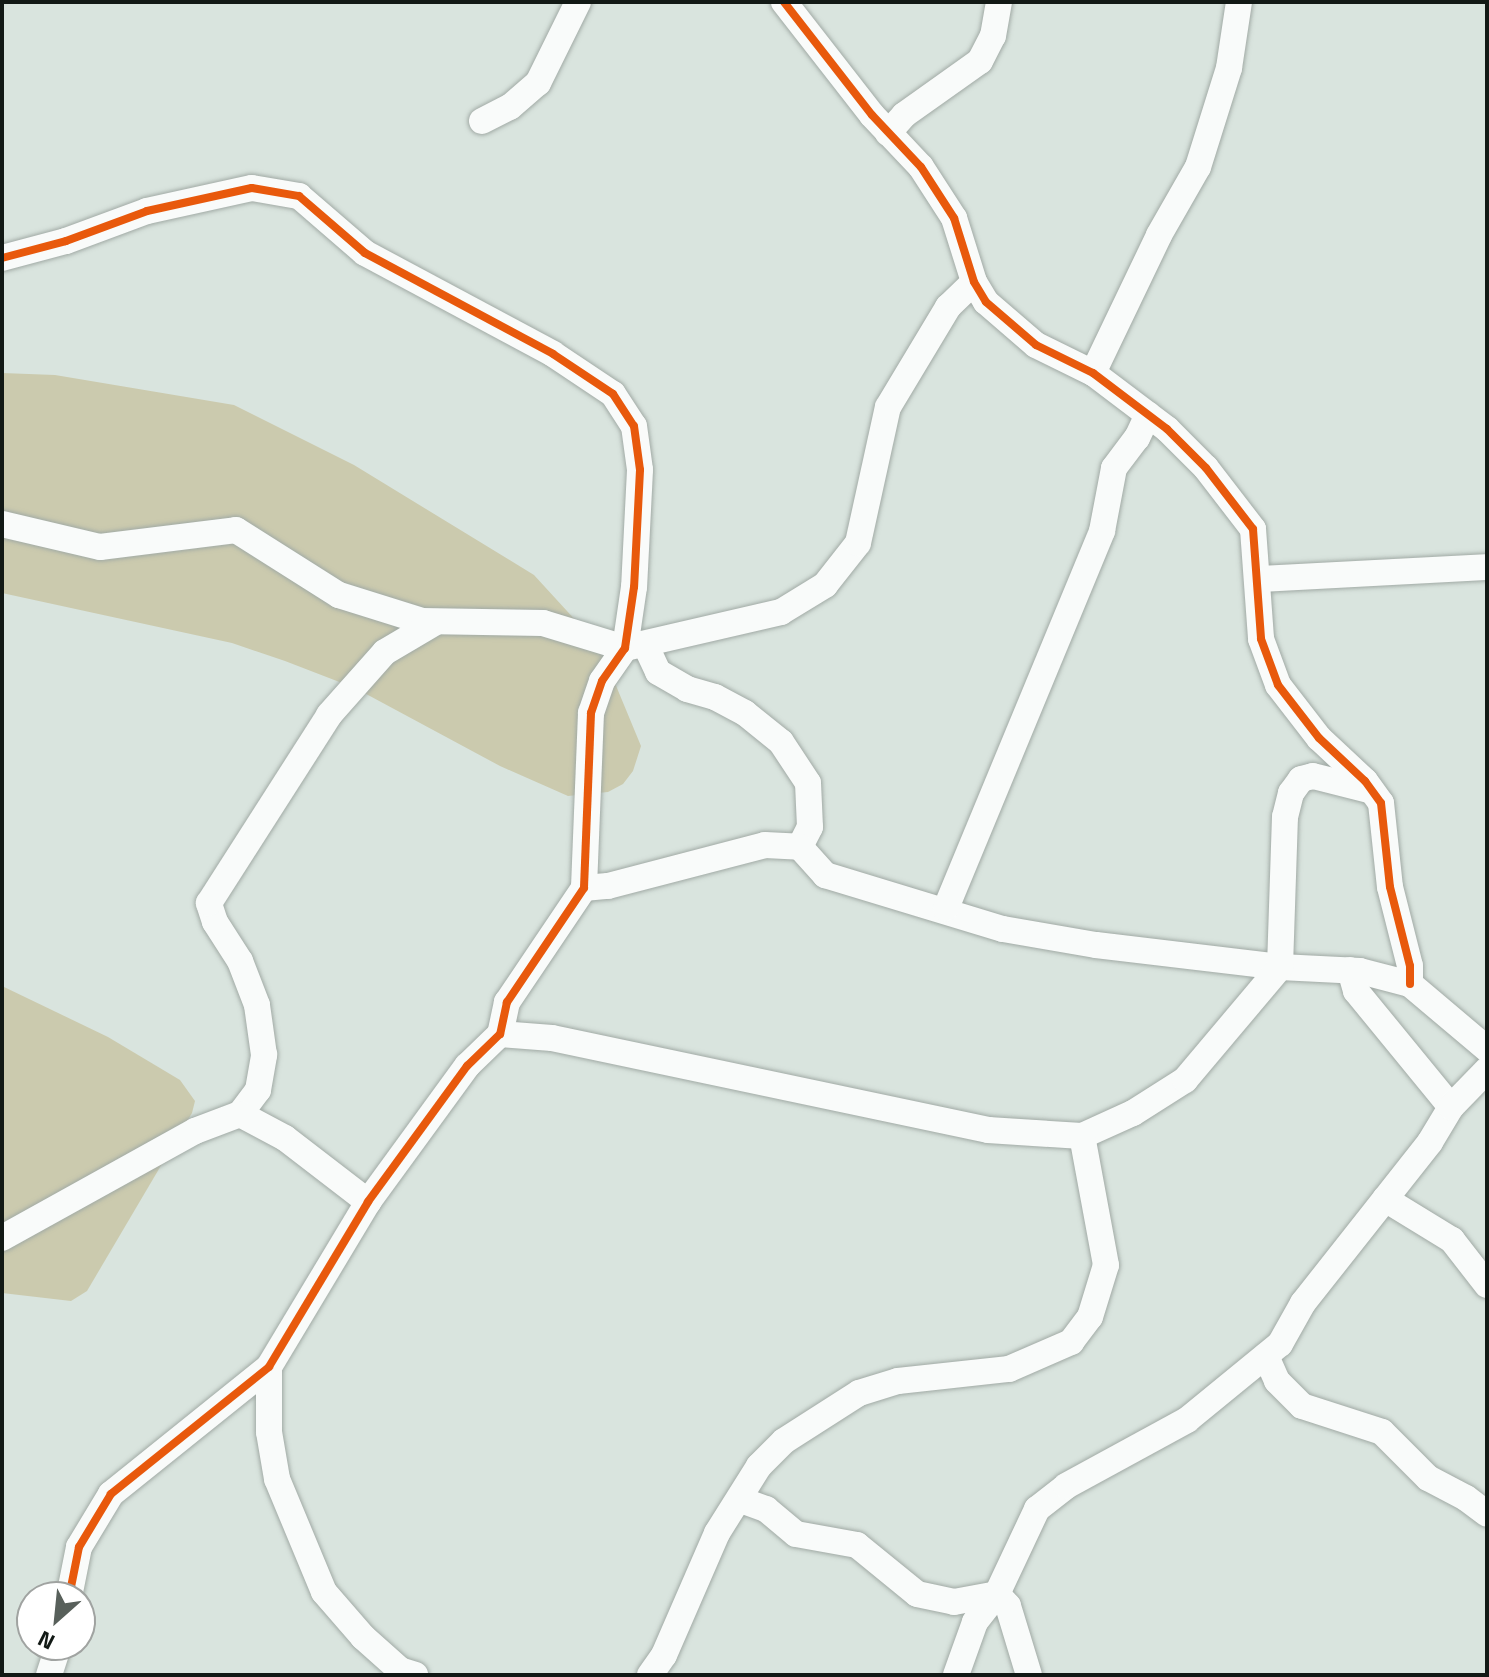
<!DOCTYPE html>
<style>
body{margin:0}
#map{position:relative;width:1489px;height:1677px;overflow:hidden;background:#d9e4de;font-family:"Titillium Web",sans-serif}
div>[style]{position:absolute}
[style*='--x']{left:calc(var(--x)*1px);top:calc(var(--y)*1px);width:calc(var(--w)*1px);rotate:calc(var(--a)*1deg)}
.green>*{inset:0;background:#cbcaae}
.roads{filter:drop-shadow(0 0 2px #a1aaa5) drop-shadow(0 0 2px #a1aaa5)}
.minor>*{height:26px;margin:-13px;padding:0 13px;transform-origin:13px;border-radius:13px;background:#f9fbfa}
.cycleway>*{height:8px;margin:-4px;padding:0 4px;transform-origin:4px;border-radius:4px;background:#e8590c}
span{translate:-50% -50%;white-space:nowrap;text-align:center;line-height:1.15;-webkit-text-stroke:7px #fff;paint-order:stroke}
.frame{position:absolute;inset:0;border:4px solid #121915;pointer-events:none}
.north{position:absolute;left:16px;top:1581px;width:80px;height:80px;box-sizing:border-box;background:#fff;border:2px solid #a0a3a1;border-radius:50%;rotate:207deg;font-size:22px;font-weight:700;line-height:32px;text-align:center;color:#121915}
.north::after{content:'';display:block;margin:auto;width:28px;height:36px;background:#58605b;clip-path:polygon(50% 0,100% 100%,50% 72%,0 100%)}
</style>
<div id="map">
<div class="green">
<i style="clip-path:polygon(2px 373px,55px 375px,234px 405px,354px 465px,534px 575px,600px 647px,641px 746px,633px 771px,623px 784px,608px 792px,568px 796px,500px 766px,355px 688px,285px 661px,232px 643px,2px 593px)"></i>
<i style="clip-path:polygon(2px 986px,108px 1037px,180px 1080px,195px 1101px,192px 1113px,87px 1291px,71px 1301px,2px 1293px)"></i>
</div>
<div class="roads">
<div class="minor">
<i style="--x:784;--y:2;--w:143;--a:52.1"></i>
<i style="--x:872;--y:115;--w:71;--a:46.7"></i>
<i style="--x:921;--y:167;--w:61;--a:57.1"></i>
<i style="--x:954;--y:218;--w:67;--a:72.6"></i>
<i style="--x:974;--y:282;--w:23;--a:59"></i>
<i style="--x:986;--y:302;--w:66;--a:40.7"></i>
<i style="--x:1036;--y:345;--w:64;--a:26.2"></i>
<i style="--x:1093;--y:373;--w:93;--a:37.1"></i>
<i style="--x:1167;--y:429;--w:55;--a:45"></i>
<i style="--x:1206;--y:468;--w:77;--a:52.4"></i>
<i style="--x:1253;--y:529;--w:110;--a:85.8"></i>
<i style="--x:1261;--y:639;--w:49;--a:69.7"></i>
<i style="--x:1278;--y:685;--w:67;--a:52.3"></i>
<i style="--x:1319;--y:738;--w:63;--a:43.1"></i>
<i style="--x:1365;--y:781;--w:27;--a:54"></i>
<i style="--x:1381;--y:803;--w:84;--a:83.9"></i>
<i style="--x:1390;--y:887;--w:81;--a:75.8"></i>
<i style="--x:1410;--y:966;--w:18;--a:90"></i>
<i style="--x:482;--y:121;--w:31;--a:-27"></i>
<i style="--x:510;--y:107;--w:37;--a:-41"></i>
<i style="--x:538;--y:83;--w:90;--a:-63.7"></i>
<i style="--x:888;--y:133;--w:24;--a:-48"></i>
<i style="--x:904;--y:115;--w:93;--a:-35.4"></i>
<i style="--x:980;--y:61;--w:28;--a:-63"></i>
<i style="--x:993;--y:36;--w:35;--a:-80"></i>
<i style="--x:2;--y:258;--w:66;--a:-14.9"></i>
<i style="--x:66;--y:241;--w:86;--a:-20.3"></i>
<i style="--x:147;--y:211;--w:107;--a:-12.4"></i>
<i style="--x:252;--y:188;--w:48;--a:9.7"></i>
<i style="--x:299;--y:196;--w:87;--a:40.8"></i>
<i style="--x:365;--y:253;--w:213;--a:28.2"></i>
<i style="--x:553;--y:354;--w:72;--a:33.7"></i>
<i style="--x:613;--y:394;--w:38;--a:57"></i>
<i style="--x:634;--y:426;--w:44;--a:82.2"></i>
<i style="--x:640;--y:470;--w:117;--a:92.9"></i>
<i style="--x:634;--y:587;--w:62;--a:98.4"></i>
<i style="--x:625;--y:648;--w:40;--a:124.9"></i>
<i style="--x:602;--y:681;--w:34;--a:109"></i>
<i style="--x:591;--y:713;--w:175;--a:92.3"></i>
<i style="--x:584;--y:888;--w:138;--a:124"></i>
<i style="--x:507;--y:1002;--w:33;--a:102"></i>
<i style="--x:500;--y:1034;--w:46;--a:135.9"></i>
<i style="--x:467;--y:1066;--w:168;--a:126.1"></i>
<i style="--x:368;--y:1202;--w:192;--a:121"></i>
<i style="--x:269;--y:1367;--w:203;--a:141.2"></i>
<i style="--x:111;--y:1494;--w:62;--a:121.1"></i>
<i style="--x:79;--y:1547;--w:51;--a:101.3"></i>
<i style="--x:1093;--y:373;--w:153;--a:-64.4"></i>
<i style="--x:1159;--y:235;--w:78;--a:-60.2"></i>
<i style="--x:1198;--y:167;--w:104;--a:-72.6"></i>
<i style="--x:1229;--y:68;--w:67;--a:-81.4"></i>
<i style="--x:2;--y:524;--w:101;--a:13.2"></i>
<i style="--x:100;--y:547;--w:137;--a:-7.1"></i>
<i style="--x:236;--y:530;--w:122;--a:32.3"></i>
<i style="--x:339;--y:595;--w:87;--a:17.4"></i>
<i style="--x:422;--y:621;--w:121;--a:0.9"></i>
<i style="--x:543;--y:623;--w:86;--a:17"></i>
<i style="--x:625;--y:648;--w:160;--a:-13"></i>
<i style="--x:781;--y:612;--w:52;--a:-31.5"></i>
<i style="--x:825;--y:585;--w:53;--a:-51.8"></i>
<i style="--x:858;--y:543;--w:139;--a:-77.6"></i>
<i style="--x:888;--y:407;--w:117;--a:-59"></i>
<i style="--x:948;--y:307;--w:36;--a:-44"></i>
<i style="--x:1259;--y:579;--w:228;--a:-3"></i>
<i style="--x:645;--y:644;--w:31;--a:65"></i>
<i style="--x:658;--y:672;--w:34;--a:30"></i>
<i style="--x:687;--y:689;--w:29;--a:16"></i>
<i style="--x:715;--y:697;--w:34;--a:28"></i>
<i style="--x:745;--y:713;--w:46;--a:38.9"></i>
<i style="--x:781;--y:742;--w:49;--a:56.6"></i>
<i style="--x:808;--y:783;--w:44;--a:87.4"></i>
<i style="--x:810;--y:827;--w:22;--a:117"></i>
<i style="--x:584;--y:888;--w:24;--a:-5"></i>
<i style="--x:608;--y:886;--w:162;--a:-14.6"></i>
<i style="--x:765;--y:845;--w:35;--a:3"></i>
<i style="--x:800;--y:847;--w:38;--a:48"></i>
<i style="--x:825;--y:875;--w:186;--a:16.9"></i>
<i style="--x:1003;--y:929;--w:94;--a:9.8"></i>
<i style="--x:1096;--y:945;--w:185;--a:6.8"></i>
<i style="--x:1280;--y:967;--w:80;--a:2.9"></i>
<i style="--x:1360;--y:971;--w:52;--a:14.6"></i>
<i style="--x:1410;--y:984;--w:101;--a:40.2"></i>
<i style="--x:946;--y:908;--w:408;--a:-67.5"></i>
<i style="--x:1102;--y:531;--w:64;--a:-79.2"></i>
<i style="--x:1114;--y:468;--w:38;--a:-53"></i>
<i style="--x:1137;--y:438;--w:26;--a:-65"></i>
<i style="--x:1350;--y:970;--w:22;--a:74"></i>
<i style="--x:1356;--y:991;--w:150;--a:50.7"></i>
<i style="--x:500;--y:1034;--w:52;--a:4.4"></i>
<i style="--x:552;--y:1038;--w:446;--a:11.9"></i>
<i style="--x:988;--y:1130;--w:94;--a:3.7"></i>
<i style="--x:1082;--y:1136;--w:56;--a:-24.3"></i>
<i style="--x:1133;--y:1113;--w:62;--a:-32.4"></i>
<i style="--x:1185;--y:1080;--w:148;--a:-49.9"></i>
<i style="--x:1280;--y:967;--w:150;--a:-88.1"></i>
<i style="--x:1285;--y:817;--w:25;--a:-76"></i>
<i style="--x:1291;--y:793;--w:17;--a:-54"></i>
<i style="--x:1301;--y:779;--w:12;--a:-14"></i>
<i style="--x:1313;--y:776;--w:58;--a:14"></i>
<i style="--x:240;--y:1114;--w:30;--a:-53"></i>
<i style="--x:258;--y:1090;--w:36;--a:-80"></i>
<i style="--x:264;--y:1055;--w:50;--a:-98"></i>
<i style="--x:257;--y:1005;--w:47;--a:-111.1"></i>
<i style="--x:240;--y:961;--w:46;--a:-122.7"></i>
<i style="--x:215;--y:922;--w:20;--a:-108"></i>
<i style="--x:209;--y:903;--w:223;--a:-57.4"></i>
<i style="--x:329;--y:715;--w:84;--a:-48.4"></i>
<i style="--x:385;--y:652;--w:59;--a:-30.5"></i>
<i style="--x:1385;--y:1199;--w:79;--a:31.5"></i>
<i style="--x:1452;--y:1240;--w:57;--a:52.1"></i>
<i style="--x:2;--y:1238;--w:221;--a:-29"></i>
<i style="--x:195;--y:1131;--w:48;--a:-20.7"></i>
<i style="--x:240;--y:1114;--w:51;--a:28.1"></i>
<i style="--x:285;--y:1138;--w:105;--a:37.6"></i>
<i style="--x:1266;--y:1356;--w:27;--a:66"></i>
<i style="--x:1277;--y:1381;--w:35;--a:45"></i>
<i style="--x:1302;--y:1406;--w:84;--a:18"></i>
<i style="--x:1382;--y:1432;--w:65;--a:45"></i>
<i style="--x:1428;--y:1478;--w:43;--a:27.8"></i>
<i style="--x:1466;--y:1498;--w:26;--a:37"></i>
<i style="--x:269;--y:1367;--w:65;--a:90"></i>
<i style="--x:269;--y:1432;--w:48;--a:80.3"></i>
<i style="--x:277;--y:1479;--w:122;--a:67.4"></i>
<i style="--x:324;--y:1592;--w:60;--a:49.1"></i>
<i style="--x:363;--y:1637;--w:50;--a:41.7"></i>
<i style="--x:400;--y:1670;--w:16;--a:18"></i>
<i style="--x:741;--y:1500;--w:27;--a:20"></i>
<i style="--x:766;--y:1509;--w:39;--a:40"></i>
<i style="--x:796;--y:1534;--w:62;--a:10.2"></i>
<i style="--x:857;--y:1545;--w:77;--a:39.2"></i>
<i style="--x:917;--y:1594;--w:38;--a:12"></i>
<i style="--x:954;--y:1602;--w:44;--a:-10.5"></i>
<i style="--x:997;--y:1594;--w:16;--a:47"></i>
<i style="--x:1008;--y:1606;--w:72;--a:73.1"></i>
<i style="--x:49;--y:1675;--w:32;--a:-72"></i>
<i style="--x:650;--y:1675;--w:24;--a:-55"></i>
<i style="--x:664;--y:1655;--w:133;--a:-66.5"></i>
<i style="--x:717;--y:1533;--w:79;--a:-57.9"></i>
<i style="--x:759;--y:1466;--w:35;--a:-45"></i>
<i style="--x:784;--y:1441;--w:89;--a:-32.6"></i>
<i style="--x:859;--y:1393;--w:41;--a:-17.1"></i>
<i style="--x:898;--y:1381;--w:112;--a:-6.2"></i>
<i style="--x:1009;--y:1369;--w:68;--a:-23.5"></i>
<i style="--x:1071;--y:1342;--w:31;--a:-53"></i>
<i style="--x:1090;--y:1317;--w:54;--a:-72.9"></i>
<i style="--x:1106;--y:1265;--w:131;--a:-100.5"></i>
<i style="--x:956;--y:1675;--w:56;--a:-70.3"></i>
<i style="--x:975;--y:1622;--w:36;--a:-52"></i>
<i style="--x:997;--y:1594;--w:94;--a:-64.8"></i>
<i style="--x:1037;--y:1509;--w:37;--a:-38"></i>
<i style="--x:1066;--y:1486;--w:138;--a:-28.6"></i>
<i style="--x:1187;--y:1420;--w:120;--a:-39.3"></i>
<i style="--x:1280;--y:1344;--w:47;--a:-60.7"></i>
<i style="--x:1303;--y:1303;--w:205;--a:-51.7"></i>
<i style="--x:1430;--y:1142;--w:41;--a:-59"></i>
<i style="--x:1451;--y:1107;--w:52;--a:-45.8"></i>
</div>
</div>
<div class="cycleway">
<i style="--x:784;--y:2;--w:143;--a:52.1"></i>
<i style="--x:872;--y:115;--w:71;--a:46.7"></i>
<i style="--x:921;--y:167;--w:61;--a:57.1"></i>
<i style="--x:954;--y:218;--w:67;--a:72.6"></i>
<i style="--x:974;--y:282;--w:23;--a:59"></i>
<i style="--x:986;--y:302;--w:66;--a:40.7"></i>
<i style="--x:1036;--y:345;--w:64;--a:26.2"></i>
<i style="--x:1093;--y:373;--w:93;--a:37.1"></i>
<i style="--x:1167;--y:429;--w:55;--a:45"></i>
<i style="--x:1206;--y:468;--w:77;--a:52.4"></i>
<i style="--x:1253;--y:529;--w:110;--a:85.8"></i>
<i style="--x:1261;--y:639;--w:49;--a:69.7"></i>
<i style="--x:1278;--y:685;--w:67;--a:52.3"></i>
<i style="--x:1319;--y:738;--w:63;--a:43.1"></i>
<i style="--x:1365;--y:781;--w:27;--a:54"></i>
<i style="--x:1381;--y:803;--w:84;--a:83.9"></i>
<i style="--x:1390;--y:887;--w:81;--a:75.8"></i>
<i style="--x:1410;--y:966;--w:18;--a:90"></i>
<i style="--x:2;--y:258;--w:66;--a:-14.9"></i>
<i style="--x:66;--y:241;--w:86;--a:-20.3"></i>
<i style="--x:147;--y:211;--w:107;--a:-12.4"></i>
<i style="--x:252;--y:188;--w:48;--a:9.7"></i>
<i style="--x:299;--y:196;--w:87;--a:40.8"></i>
<i style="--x:365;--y:253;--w:213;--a:28.2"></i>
<i style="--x:553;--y:354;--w:72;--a:33.7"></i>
<i style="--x:613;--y:394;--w:38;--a:57"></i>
<i style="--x:634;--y:426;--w:44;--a:82.2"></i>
<i style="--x:640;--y:470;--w:117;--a:92.9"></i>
<i style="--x:634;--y:587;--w:62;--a:98.4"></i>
<i style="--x:625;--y:648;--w:40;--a:124.9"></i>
<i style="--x:602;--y:681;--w:34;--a:109"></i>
<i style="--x:591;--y:713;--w:175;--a:92.3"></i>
<i style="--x:584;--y:888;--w:138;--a:124"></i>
<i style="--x:507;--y:1002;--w:33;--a:102"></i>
<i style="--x:500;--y:1034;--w:46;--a:135.9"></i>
<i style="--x:467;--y:1066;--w:168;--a:126.1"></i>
<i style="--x:368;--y:1202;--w:192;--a:121"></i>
<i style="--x:269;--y:1367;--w:203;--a:141.2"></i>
<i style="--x:111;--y:1494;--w:62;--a:121.1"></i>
<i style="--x:79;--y:1547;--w:51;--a:101.3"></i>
</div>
<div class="frame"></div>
<div class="north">N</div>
</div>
